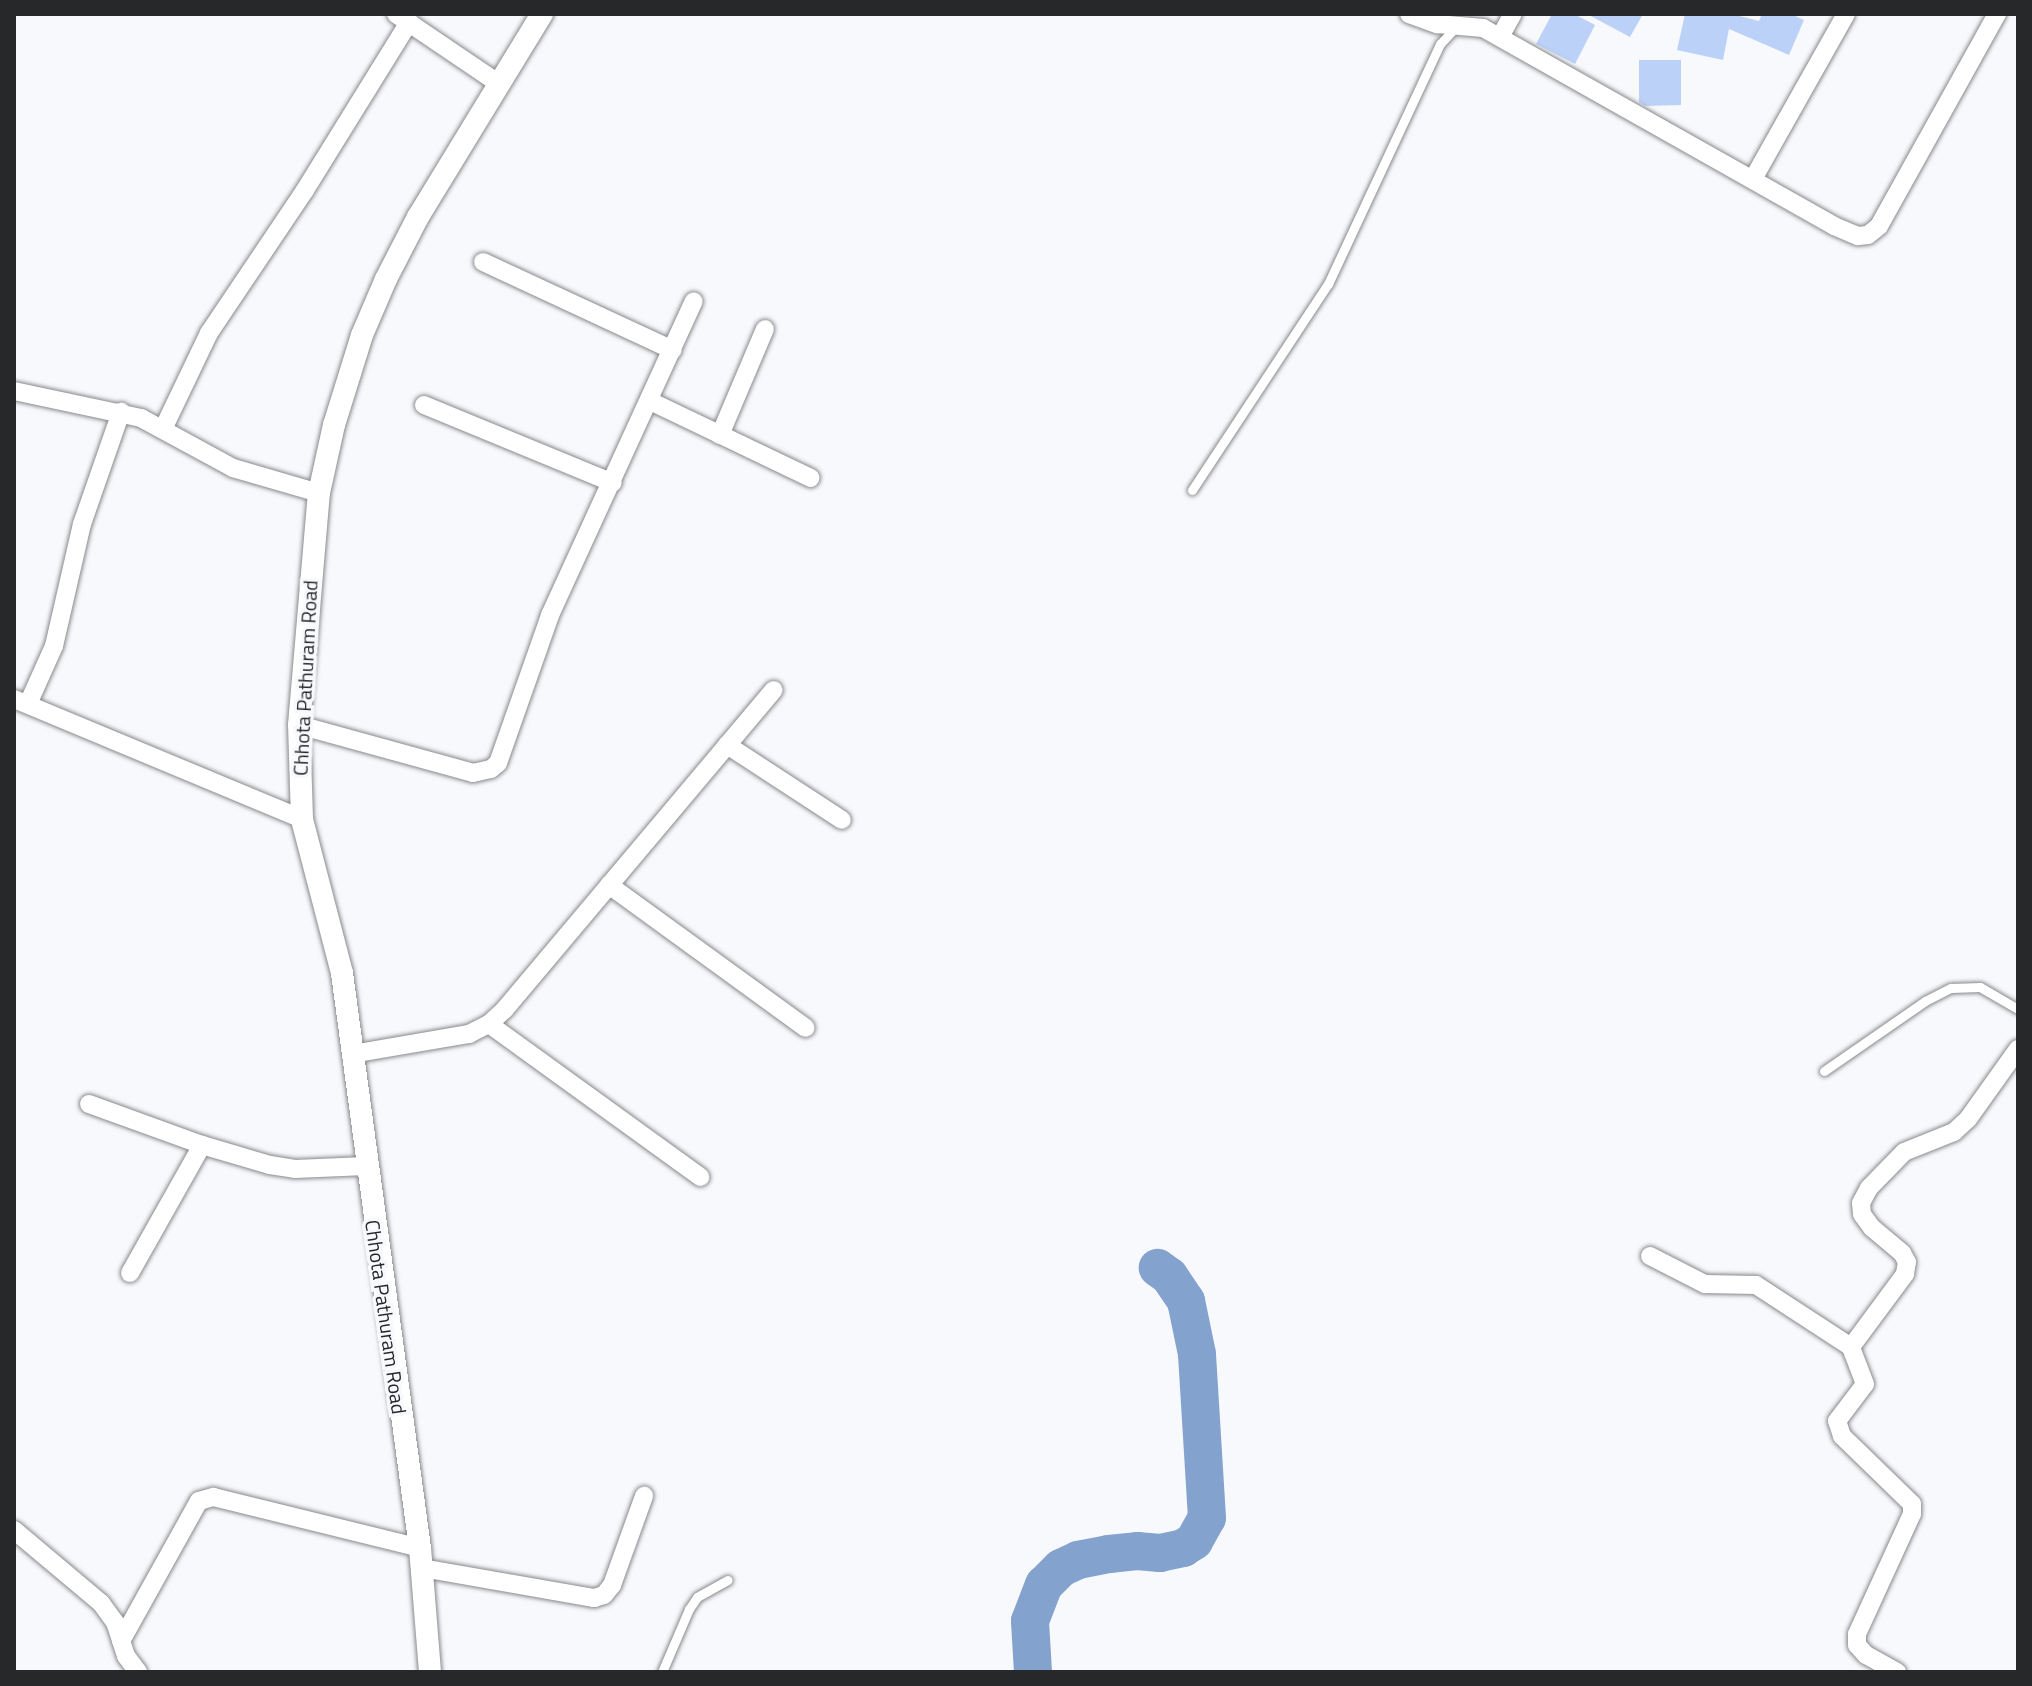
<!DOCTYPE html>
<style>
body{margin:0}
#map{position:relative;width:2032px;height:1686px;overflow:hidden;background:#f7f9fc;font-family:"Titillium Web",sans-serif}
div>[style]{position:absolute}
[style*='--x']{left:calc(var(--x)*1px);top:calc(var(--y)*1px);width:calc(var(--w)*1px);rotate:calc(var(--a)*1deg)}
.river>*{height:38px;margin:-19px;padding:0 19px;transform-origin:19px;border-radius:19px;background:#84a2ce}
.building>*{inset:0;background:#bcd1f7}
.roads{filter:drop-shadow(0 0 2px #88898c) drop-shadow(0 0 2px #88898c)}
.service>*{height:9px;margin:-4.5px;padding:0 4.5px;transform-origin:4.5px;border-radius:4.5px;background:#fff}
.minor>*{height:18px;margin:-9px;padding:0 9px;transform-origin:9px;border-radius:9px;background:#fff}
.tertiary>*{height:22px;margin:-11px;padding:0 11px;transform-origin:11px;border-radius:11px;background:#fff}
span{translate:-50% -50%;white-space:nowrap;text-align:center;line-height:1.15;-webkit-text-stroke:7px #f7f9fc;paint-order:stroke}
.street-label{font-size:20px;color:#272829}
.frame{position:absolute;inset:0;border:16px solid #272829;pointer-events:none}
</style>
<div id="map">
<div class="river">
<i style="--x:1033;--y:1672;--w:51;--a:-93.4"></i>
<i style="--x:1030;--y:1621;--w:39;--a:-69"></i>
<i style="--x:1044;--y:1585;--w:24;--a:-45"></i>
<i style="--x:1061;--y:1568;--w:19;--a:-25"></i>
<i style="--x:1078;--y:1560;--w:32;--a:-11"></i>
<i style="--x:1109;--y:1554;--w:28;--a:-6"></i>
<i style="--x:1137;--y:1551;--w:23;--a:5"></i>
<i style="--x:1160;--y:1553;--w:24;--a:-12"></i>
<i style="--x:1183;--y:1548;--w:13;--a:-32"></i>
<i style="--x:1194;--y:1541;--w:26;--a:-61"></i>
<i style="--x:1207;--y:1518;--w:164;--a:-93.5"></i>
<i style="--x:1197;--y:1354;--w:54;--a:-101.7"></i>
<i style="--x:1186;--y:1301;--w:30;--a:-124"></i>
<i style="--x:1169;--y:1276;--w:14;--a:-144"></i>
</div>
<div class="building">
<i style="clip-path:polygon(1552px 14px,1574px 14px,1595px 25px,1575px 64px,1536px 44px)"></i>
<i style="clip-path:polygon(1587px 14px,1643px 14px,1630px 37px)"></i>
<i style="clip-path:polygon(1685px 14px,1732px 14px,1759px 21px,1762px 14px,1791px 14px,1804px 20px,1789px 55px,1729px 29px,1723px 60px,1677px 50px)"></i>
<i style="clip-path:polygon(1639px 60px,1681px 60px,1681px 105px,1645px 106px,1639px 102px)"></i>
</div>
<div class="roads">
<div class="service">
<i style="--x:1192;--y:490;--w:247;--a:-56.6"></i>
<i style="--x:1328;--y:284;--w:265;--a:-65"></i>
<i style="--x:1440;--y:44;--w:23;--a:-47"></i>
<i style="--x:1824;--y:1071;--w:123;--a:-34.7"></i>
<i style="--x:1925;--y:1001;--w:29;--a:-27"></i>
<i style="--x:1951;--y:988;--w:29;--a:-2"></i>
<i style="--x:1980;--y:987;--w:44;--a:30.1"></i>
<i style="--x:662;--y:1672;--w:69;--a:-66.8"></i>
<i style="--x:689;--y:1609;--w:14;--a:-56"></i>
<i style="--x:697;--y:1597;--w:35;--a:-29"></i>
</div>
<div class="minor">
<i style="--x:396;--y:14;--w:123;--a:34.1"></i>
<i style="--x:1409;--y:14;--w:30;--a:20"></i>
<i style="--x:1437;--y:24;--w:46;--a:5"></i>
<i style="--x:1483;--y:28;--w:403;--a:29.4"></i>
<i style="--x:1834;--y:226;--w:26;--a:23"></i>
<i style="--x:1858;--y:236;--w:10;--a:-6"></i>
<i style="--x:1868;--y:235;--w:14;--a:-39"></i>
<i style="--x:1879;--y:226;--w:243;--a:-60.9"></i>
<i style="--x:1500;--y:37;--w:26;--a:-61"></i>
<i style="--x:1753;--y:179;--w:189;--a:-60.6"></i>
<i style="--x:483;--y:262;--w:209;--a:24.9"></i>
<i style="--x:14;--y:391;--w:130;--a:12"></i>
<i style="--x:141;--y:418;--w:105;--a:28.5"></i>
<i style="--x:233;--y:468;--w:90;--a:16.2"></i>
<i style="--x:650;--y:401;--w:178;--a:25.6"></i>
<i style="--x:424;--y:405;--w:204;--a:22.4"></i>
<i style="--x:164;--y:427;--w:104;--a:-64.4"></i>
<i style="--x:209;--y:333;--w:172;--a:-56.1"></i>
<i style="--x:305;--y:190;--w:198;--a:-58.2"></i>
<i style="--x:720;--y:435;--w:115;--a:-67"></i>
<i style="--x:14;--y:699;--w:312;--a:22.6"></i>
<i style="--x:28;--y:704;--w:64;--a:-65.9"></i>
<i style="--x:54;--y:646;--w:125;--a:-77.1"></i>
<i style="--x:82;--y:524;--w:119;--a:-70.8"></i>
<i style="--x:299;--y:725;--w:180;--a:15.4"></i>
<i style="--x:473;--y:773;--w:18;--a:-13"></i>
<i style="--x:491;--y:769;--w:9;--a:-41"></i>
<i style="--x:498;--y:763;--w:157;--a:-70.6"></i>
<i style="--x:550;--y:615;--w:345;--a:-65.4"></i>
<i style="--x:727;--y:745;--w:137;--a:33.1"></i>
<i style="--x:609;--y:885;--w:243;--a:36"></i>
<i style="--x:489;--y:1024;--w:261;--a:35.9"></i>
<i style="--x:352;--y:1054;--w:119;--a:-9.7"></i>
<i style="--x:469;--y:1034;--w:22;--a:-27"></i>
<i style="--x:489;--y:1024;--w:22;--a:-43"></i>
<i style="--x:505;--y:1009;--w:417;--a:-49.9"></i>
<i style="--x:89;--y:1104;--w:120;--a:19.9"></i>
<i style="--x:202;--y:1145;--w:71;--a:16.4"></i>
<i style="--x:270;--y:1165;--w:25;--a:9"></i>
<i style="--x:295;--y:1169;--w:71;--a:-2.4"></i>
<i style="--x:1650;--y:1256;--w:62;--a:27"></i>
<i style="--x:1705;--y:1284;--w:51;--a:1.1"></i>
<i style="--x:1756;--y:1285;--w:113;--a:33.1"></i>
<i style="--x:130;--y:1273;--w:147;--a:-60.6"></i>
<i style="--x:14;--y:1530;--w:114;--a:40"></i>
<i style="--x:101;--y:1603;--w:24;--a:54"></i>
<i style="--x:115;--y:1622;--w:36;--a:72"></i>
<i style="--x:126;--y:1656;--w:20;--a:53"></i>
<i style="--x:422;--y:1568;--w:175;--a:9.9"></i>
<i style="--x:594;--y:1598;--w:10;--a:-17"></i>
<i style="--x:604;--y:1595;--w:13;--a:-51"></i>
<i style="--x:612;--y:1585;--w:95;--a:-70.2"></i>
<i style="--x:121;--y:1641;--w:160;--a:-60.9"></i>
<i style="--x:199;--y:1501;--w:15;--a:-16"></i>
<i style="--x:213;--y:1497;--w:213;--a:13.8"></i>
<i style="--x:1897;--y:1672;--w:35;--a:-151"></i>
<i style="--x:1866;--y:1655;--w:13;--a:-132"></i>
<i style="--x:1857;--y:1645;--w:11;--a:-90"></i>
<i style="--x:1857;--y:1634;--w:132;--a:-65.4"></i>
<i style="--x:1912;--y:1514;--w:10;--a:-90"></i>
<i style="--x:1912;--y:1504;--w:98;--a:-135.8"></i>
<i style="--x:1842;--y:1436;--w:16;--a:-108"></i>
<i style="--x:1837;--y:1421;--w:46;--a:-52.9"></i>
<i style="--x:1865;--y:1384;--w:40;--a:-111"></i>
<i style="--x:1851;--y:1347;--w:91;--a:-53.5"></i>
<i style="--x:1905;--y:1274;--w:12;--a:-81"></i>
<i style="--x:1907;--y:1262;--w:10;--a:-119"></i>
<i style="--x:1902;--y:1253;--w:39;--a:-140"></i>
<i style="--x:1872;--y:1228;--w:17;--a:-126"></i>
<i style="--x:1862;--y:1214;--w:11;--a:-95"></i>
<i style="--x:1861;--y:1203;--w:17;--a:-62"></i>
<i style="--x:1869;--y:1188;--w:50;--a:-45.8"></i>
<i style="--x:1904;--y:1152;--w:54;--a:-21.8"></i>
<i style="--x:1954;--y:1132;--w:19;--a:-43"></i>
<i style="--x:1968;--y:1119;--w:86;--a:-54.5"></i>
</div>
<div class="tertiary">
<i style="--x:430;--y:1672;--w:124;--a:-94.6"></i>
<i style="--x:420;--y:1548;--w:580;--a:-97.73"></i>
<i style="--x:342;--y:973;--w:159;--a:-104.6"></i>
<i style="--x:302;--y:819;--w:94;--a:-91.8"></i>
<i style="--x:299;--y:725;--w:233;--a:-85.1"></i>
<i style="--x:319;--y:493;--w:70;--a:-77.6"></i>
<i style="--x:334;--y:425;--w:94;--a:-72.7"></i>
<i style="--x:362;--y:335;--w:61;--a:-66.8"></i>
<i style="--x:386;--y:279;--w:70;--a:-62.7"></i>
<i style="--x:418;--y:217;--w:238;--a:-58.6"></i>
</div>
</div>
<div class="street-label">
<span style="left:305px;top:678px;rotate:-87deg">Chhota Pathuram Road</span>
<span style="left:386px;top:1317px;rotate:82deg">Chhota Pathuram Road</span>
</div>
<div class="frame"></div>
</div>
